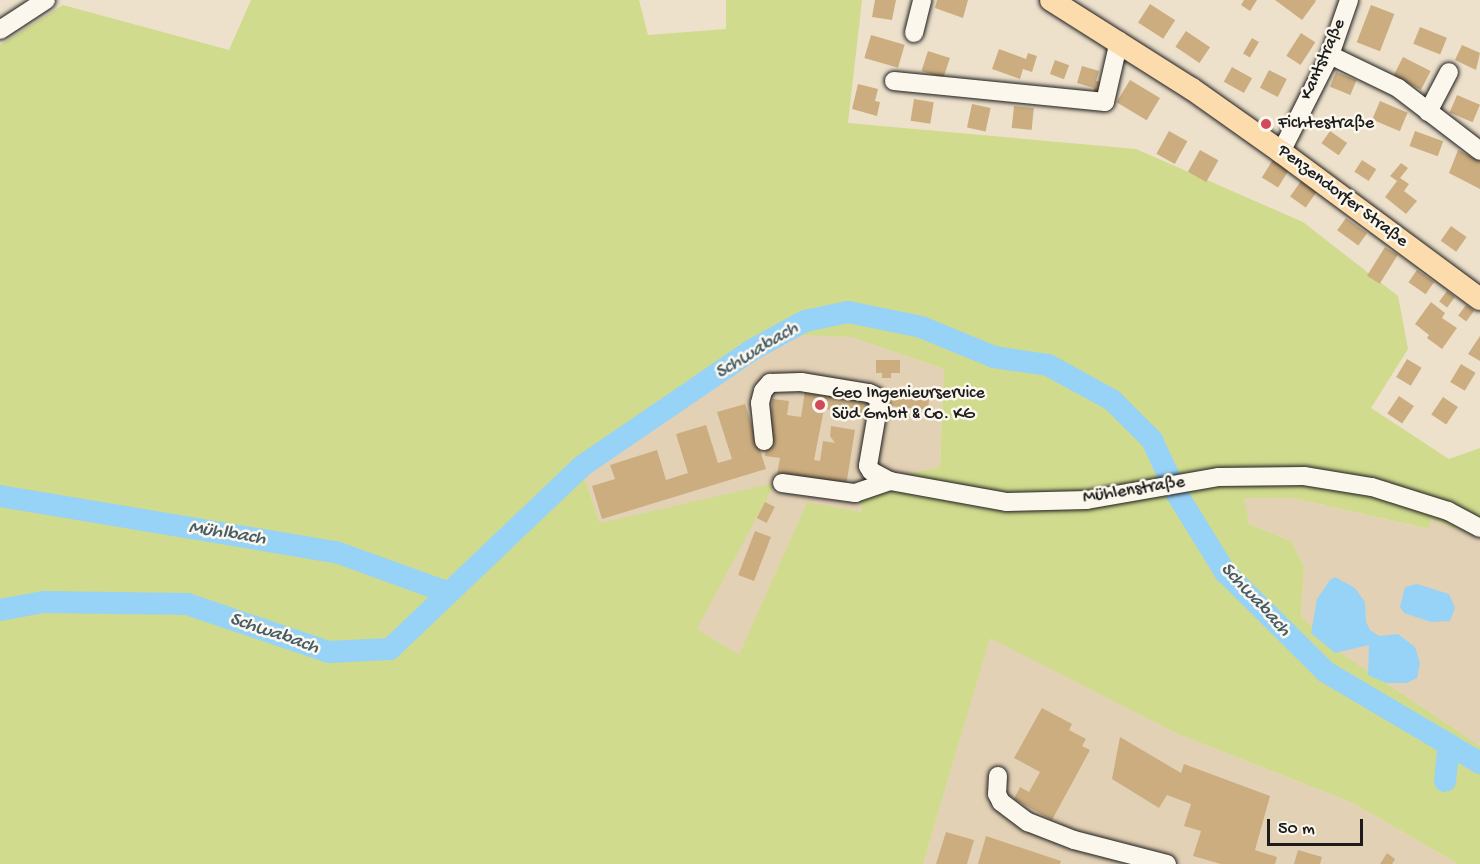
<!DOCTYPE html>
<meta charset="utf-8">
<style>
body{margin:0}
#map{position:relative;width:1480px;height:864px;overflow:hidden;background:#ede1cc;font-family:"Gochi Hand",sans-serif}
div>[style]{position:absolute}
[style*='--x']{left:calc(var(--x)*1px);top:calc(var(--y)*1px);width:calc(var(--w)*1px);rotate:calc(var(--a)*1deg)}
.built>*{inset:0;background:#e3d1b5}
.green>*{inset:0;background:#d0db8e}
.water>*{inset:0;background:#97d2f7}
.river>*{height:22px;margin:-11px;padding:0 11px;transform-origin:11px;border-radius:11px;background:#97d2f7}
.building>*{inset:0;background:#cbad80;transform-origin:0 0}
.roads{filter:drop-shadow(0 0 2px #1c1c1c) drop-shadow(0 0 2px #1c1c1c)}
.minor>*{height:18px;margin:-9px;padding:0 9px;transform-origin:9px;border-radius:9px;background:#fbf7ec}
.major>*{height:22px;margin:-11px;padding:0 11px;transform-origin:11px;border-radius:11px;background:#fcdcac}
.dots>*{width:16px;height:16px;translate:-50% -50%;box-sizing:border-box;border:3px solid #fbf7ec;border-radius:50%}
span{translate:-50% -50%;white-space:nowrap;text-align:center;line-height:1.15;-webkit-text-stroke:5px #fbf7ec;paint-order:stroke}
.street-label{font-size:18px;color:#1c1c1c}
.poi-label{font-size:18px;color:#1c1c1c}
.left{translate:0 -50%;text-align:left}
.water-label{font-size:20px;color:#475c69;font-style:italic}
.scale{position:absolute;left:1267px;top:819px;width:96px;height:27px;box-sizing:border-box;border:3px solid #1c1c1c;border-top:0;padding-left:8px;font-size:18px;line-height:21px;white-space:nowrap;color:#1c1c1c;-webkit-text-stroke:4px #fbf7ec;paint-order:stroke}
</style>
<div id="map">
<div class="built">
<i style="clip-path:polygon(789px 335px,851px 337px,944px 369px,940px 467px,858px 484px,862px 512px,807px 502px,739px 656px,697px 629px,600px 523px,583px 474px)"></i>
<i style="clip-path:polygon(1243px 498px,1293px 498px,1428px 529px,1429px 519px,1480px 537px,1480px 746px,1332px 647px,1301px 616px,1304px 566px,1291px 541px,1249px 524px)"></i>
<i style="clip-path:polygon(990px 637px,1178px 734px,1353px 803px,1458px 864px,923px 864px)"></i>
</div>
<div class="green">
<i style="clip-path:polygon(evenodd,251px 0,639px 0,648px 35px,726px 29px,726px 0,862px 0,848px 123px,1136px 149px,1303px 222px,1398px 296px,1408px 349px,1371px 408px,1449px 459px,1480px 448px,1480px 537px,1430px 519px,1429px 529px,1293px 498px,1244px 498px,1249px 524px,1291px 541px,1304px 566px,1301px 616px,1332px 647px,1480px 746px,1480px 864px,1458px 864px,1353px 803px,1178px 734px,990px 638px,923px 864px,0 864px,0 45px,63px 5px,229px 50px,251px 0,789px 335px,851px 337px,944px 369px,940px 467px,858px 484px,862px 512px,807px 502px,739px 655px,697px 629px,775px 483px,600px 523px,583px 474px,789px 335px)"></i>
</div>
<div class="water">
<i style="clip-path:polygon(1335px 577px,1355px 588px,1365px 602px,1366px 622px,1370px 630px,1379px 636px,1398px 634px,1415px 647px,1420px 663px,1417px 678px,1407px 683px,1386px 683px,1368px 675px,1369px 645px,1335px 653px,1311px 633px,1317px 599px,1330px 580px)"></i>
<i style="clip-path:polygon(1417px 584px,1449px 594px,1455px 608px,1450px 621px,1431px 622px,1404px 613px,1400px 607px,1405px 587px)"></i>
</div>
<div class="river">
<i style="--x:0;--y:496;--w:341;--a:9.5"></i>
<i style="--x:336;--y:552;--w:120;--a:19.9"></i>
<i style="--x:0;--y:610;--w:44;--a:-10.5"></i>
<i style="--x:43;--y:602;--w:144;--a:0.8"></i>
<i style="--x:187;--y:604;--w:150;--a:18.7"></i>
<i style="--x:329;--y:652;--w:61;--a:-2.8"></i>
<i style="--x:390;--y:649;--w:265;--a:-43.6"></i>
<i style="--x:582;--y:466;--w:206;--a:-34.3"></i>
<i style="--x:752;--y:350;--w:60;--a:-28.7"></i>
<i style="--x:805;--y:321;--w:44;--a:-11.8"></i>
<i style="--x:848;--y:312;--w:75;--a:11.6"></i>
<i style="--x:921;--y:327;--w:79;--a:22.3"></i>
<i style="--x:994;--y:357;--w:55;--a:8.4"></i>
<i style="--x:1048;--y:365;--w:73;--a:28.7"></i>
<i style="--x:1112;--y:400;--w:57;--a:45"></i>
<i style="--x:1152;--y:440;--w:60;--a:65.2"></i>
<i style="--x:1177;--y:494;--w:92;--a:58.4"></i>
<i style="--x:1225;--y:572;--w:142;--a:44.7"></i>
<i style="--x:1326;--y:672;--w:179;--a:30.6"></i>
<i style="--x:1445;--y:781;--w:37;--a:-84"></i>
</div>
<div class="building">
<i style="clip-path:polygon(875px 0,896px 0,892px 20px,872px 17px)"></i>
<i style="clip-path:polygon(937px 0,968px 0,963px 18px,935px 8px)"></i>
<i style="clip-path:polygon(1244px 0,1257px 0,1250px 11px,1241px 5px)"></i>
<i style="clip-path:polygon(1275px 0,1315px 0,1316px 1px,1302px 20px)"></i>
<i style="left:1150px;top:4px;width:30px;height:22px;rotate:33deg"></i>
<i style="left:1371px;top:5px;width:25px;height:40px;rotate:21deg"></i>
<i style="left:1420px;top:27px;width:29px;height:18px;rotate:22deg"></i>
<i style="left:1186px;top:31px;width:29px;height:19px;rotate:34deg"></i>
<i style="left:1301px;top:33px;width:17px;height:27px;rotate:33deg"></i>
<i style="left:871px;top:35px;width:35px;height:24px;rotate:16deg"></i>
<i style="left:1252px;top:38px;width:8px;height:18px;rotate:30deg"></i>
<i style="clip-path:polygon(1462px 45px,1480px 53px,1476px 70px,1455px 60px)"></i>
<i style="clip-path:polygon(999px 49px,1026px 59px,1028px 53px,1037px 56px,1032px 72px,1023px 69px,1020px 79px,992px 69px)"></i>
<i style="left:928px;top:51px;width:23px;height:21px;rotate:18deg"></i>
<i style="left:1403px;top:57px;width:31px;height:21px;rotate:27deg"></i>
<i style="left:1055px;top:60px;width:15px;height:15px;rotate:20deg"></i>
<i style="clip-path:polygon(1082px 66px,1099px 71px,1096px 81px,1102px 82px,1099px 96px,1093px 95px,1094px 88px,1077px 83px)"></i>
<i style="left:1232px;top:67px;width:23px;height:17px;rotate:29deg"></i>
<i style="left:1269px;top:70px;width:20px;height:20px;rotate:27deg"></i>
<i style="left:1336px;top:72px;width:22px;height:16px;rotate:22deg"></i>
<i style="left:1130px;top:80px;width:35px;height:26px;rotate:31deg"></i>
<i style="clip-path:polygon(858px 84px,878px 89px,875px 101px,880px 102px,877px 116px,852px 109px)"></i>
<i style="left:1457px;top:95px;width:25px;height:19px;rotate:23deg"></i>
<i style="left:914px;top:99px;width:20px;height:22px;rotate:9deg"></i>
<i style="left:1380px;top:101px;width:30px;height:20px;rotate:23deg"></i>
<i style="left:972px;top:104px;width:19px;height:24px;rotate:12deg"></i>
<i style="left:1014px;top:106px;width:20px;height:22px;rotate:6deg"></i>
<i style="left:1169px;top:131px;width:21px;height:26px;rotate:29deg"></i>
<i style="left:1330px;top:131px;width:21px;height:15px;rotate:35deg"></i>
<i style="left:1415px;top:131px;width:30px;height:16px;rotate:20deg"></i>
<i style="left:1200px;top:150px;width:21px;height:25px;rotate:29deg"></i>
<i style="clip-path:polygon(1458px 150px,1480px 161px,1480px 189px,1449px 173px)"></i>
<i style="left:1274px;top:158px;width:19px;height:23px;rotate:32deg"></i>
<i style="left:1362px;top:160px;width:17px;height:14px;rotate:33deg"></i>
<i style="clip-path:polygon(1401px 163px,1408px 168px,1400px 178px,1409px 184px,1404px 191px,1417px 201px,1406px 214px,1385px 197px,1397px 181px,1390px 176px)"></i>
<i style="left:1301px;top:181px;width:19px;height:19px;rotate:35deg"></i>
<i style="left:1346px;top:218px;width:26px;height:15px;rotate:36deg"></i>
<i style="left:1451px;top:226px;width:19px;height:18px;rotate:35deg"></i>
<i style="left:1385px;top:247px;width:15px;height:34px;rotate:32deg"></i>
<i style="left:1417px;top:270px;width:21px;height:15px;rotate:35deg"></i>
<i style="left:1447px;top:291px;width:10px;height:13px;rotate:37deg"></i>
<i style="clip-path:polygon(1431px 302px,1445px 313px,1442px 318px,1457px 328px,1442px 349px,1427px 338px,1429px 335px,1415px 324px)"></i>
<i style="left:1466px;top:305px;width:10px;height:13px;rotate:37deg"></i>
<i style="clip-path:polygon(1480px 336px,1480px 361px,1468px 354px)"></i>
<i style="left:1407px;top:359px;width:17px;height:21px;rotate:31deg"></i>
<i style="clip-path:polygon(876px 360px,900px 360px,900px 373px,891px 373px,891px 378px,882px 378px,882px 373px,876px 373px)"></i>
<i style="left:1461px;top:364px;width:17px;height:21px;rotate:31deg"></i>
<i style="left:892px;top:388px;width:38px;height:18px;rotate:6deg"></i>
<i style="clip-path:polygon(805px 391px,870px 402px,868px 415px,824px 409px,814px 460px,820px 461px,823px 441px,835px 443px,830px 436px,831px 426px,855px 430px,846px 486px,777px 474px,780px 458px,765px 456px,773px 399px,789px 401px,787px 415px,801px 417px)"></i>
<i style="left:1399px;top:396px;width:18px;height:21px;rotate:34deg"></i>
<i style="left:1443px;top:397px;width:18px;height:21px;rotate:34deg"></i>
<i style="clip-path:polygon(745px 404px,766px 469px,602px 519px,592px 486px,615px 479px,610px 465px,657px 450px,666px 480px,688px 473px,676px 434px,706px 425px,718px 463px,732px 459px,717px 412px)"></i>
<i style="left:765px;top:502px;width:11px;height:18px;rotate:27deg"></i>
<i style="left:755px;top:531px;width:17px;height:47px;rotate:21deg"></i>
<i style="clip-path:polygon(1042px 708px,1072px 724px,1069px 730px,1086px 739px,1082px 746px,1090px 750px,1052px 820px,1014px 799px,1020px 787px,1029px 792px,1040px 772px,1014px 758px)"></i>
<i style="clip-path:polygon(1120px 737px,1181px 773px,1184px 764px,1270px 796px,1255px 850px,1277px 857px,1275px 864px,1221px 864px,1193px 856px,1201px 831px,1184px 826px,1191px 804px,1167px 795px,1159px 808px,1112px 779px)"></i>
<i style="clip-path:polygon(946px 832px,974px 840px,967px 864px,936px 864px)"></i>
<i style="clip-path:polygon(986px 836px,1061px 861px,1060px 864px,978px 864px)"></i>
<i style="clip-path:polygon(1298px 850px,1322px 857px,1320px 864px,1294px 864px)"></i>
<i style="clip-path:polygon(1387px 853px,1395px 859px,1392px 864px,1380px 864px)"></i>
</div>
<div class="roads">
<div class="minor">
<i style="--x:0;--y:30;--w:55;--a:-33.1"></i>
<i style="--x:914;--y:33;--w:34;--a:-76"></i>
<i style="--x:1330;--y:55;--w:76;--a:25.9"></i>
<i style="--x:1398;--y:88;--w:103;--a:37.5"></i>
<i style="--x:894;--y:81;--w:212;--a:5.7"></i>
<i style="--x:1105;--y:102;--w:63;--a:-77.1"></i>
<i style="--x:1428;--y:112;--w:45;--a:-62.3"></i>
<i style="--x:1281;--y:152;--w:109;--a:-63.2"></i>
<i style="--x:1330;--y:55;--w:58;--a:-70.9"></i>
<i style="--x:764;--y:441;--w:38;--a:-96"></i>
<i style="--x:760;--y:403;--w:12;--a:-76"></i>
<i style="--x:763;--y:391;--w:11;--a:-49"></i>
<i style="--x:770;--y:383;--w:31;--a:-2"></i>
<i style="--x:801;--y:382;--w:69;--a:9.2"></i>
<i style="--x:869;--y:393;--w:9;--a:27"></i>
<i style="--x:877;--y:397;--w:5;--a:68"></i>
<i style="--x:879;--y:402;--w:65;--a:99.8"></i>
<i style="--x:868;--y:466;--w:6;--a:59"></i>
<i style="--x:871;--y:471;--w:21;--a:28"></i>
<i style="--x:782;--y:483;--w:74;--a:7.8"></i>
<i style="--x:855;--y:493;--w:37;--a:-19"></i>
<i style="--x:890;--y:481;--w:119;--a:10.2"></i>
<i style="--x:1007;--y:502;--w:80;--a:-1.4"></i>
<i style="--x:1087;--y:500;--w:134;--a:-9.9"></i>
<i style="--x:1219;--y:477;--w:85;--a:-0.7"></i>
<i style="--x:1304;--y:476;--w:69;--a:9.2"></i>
<i style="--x:1372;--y:487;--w:80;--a:17.5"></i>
<i style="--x:1448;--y:511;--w:36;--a:28"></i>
<i style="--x:998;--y:776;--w:18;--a:93"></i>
<i style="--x:997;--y:794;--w:9;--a:63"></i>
<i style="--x:1001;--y:802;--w:34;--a:37"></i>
<i style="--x:1028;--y:822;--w:49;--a:21.4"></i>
<i style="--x:1074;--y:840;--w:96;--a:14.5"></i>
</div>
<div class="major">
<i style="--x:1051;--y:0;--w:167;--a:32.3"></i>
<i style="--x:1192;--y:89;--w:109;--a:35.3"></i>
<i style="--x:1281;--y:152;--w:247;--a:36.5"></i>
</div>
</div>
<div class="dots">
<i style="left:1266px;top:124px;background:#d1495b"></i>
<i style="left:820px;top:405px;background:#d1495b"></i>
</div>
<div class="street-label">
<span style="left:1324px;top:60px;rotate:-66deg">Kantstraße</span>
<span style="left:1342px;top:197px;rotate:37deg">Penzendorfer Straße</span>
<span style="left:1134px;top:491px;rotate:-9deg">Mühlenstraße</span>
</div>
<div class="poi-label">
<span class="left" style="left:1278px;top:124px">Fichtestraße</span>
<span class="left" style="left:832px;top:405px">Geo Ingenieurservice<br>Süd GmbH &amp; Co. KG</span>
</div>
<div class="water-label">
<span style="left:757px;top:351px;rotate:-31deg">Schwabach</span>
<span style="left:227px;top:534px;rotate:9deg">Mühlbach</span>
<span style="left:1255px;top:600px;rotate:47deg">Schwabach</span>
<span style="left:274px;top:634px;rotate:19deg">Schwabach</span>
</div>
<div class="scale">50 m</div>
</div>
